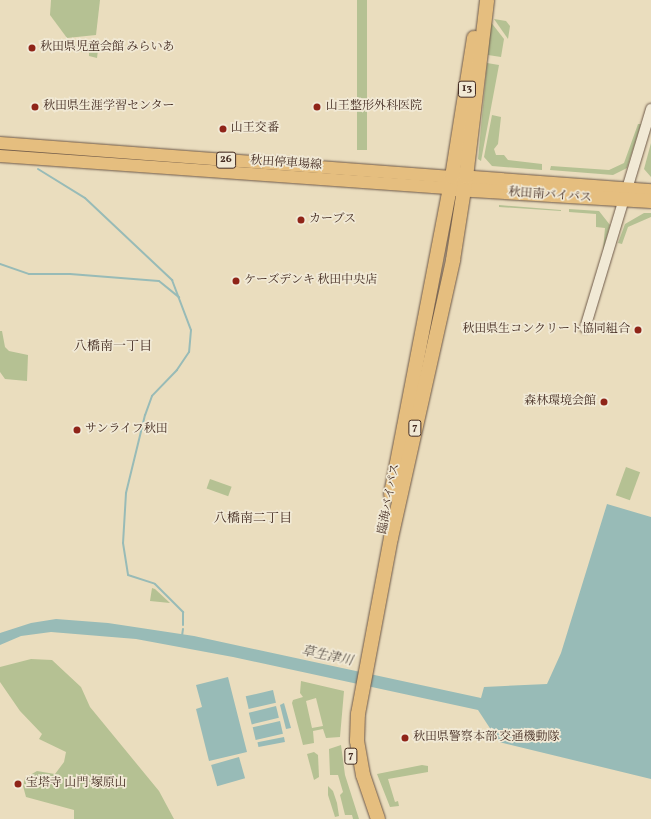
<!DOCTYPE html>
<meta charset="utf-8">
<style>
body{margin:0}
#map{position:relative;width:651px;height:819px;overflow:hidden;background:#eaddbe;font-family:Vollkorn,"Noto Serif JP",serif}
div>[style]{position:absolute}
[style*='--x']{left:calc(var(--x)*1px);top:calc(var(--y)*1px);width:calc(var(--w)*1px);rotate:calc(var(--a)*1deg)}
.green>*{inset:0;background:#b5c193;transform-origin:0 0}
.water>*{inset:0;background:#98bbb7;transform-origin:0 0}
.stream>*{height:2px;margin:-1px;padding:0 1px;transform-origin:1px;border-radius:1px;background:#98bbb7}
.roads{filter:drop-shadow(0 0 1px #6d5848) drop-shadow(0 0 1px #6d5848)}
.minor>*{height:10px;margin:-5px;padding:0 5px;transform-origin:5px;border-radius:5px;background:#f1e9d5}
.major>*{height:12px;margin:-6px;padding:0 6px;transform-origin:6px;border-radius:6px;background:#e5be7f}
.highway>*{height:14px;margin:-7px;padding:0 7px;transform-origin:7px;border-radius:7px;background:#e5be7f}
.dots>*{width:11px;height:11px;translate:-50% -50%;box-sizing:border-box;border:2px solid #f1e9d5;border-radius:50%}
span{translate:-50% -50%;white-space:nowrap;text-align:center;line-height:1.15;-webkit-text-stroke:3.5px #f1e9d5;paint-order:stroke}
.shield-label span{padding:1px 3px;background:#f1e9d5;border:1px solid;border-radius:3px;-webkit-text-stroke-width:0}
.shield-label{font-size:11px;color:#432b21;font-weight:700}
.poi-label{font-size:12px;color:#432b21}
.left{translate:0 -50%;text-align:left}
.right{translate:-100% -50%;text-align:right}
.street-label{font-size:12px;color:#432b21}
.neighbourhood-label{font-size:13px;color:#432b21}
.water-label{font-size:13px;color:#584f46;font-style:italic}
</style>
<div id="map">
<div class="green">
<i style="clip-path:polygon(51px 0,100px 0,96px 35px,67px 38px,50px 15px)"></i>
<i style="left:357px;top:0;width:10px;height:150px"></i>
<i style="clip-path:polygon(494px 19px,506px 21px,510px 26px,508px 39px)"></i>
<i style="clip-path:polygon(490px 21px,504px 39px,501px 57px,488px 55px)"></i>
<i style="clip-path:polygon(99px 43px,97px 58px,89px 56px,89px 53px,81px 52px,81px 49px,73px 48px,74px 45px)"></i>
<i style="clip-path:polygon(487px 63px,499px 65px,481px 161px,478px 159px)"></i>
<i style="clip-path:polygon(492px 115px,501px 117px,498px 144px,494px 149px,496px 155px,504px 155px,508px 160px,542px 164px,542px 170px,492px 166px,484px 157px)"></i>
<i style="clip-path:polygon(638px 124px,641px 124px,627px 168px,613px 175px,550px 170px,551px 166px,609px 170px,624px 163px)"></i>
<i style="clip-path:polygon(651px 143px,651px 177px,644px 169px)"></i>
<i style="clip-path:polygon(499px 205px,561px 210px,561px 211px,499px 207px)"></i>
<i style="clip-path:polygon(569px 209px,599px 211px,610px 225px,603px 250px,605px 228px,596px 227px,596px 214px,569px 212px)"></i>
<i style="clip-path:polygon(644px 213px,651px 213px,651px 217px,628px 227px,622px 244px,618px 243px,625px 224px)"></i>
<i style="clip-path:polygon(0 331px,2px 331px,5px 347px,9px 351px,28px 355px,27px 381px,5px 379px,0 372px)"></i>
<i style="left:626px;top:467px;width:15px;height:30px;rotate:20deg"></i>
<i style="left:210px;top:479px;width:23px;height:10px;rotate:20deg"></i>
<i style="clip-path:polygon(152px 588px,155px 589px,170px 603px,150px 601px)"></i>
<i style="clip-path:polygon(31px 659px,52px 660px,81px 687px,90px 707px,159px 791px,174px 819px,74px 819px,74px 810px,26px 797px,23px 786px,25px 778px,37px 771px,55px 774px,64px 762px,66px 752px,39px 739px,42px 734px,20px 711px,0 682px,0 667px)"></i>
<i style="clip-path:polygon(evenodd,301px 681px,344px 691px,340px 737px,326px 738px,323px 729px,313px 731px,314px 743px,303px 745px,292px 703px,293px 700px,303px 697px,300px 693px,301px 681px,316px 698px,323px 726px,312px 728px,306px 701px,316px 698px)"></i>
<i style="clip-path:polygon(341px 745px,345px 775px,359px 819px,353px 819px,352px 815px,345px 815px,340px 795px,343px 792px,338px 775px,330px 775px,329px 749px)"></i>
<i style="clip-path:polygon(314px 752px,318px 755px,319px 777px,314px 780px,307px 754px)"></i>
<i style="clip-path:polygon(422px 765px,428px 766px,428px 772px,388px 779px,395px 802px,398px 801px,399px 806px,390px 807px,377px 774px)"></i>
<i style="clip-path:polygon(328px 786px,333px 791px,337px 803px,339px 816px,335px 817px,328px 795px)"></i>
</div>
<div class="water">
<i style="clip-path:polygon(607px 504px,651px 517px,651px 779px,499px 742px,478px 710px,233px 657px,136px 639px,51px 632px,21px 636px,0 645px,0 633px,31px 623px,56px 619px,108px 623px,194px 636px,481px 698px,484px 687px,547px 684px,561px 653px)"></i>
<i style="clip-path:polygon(228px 677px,247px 752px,209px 761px,196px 709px,202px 707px,196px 685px)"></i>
<i style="left:273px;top:690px;width:13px;height:28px;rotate:77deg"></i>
<i style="clip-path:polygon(284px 703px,291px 728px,286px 729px,280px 705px)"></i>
<i style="left:276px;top:706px;width:12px;height:28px;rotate:76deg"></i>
<i style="left:280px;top:721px;width:13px;height:28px;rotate:77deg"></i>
<i style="left:284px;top:737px;width:5px;height:27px;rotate:79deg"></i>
<i style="left:239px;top:757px;width:22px;height:29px;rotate:74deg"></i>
</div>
<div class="stream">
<i style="--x:38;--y:169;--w:55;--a:31.7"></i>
<i style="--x:85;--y:198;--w:120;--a:43.3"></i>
<i style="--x:172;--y:280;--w:53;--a:69.2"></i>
<i style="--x:191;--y:330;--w:22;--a:95"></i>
<i style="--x:189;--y:352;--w:22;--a:124"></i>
<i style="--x:177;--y:370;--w:36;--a:134"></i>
<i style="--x:152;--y:396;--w:20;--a:110"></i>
<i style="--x:145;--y:415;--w:80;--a:103.7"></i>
<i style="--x:126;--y:493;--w:50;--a:93.4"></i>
<i style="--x:123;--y:543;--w:32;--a:81"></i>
<i style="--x:128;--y:575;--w:28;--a:18"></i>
<i style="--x:155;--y:584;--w:40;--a:45"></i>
<i style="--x:183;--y:612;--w:13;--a:90"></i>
<i style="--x:0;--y:264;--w:31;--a:19"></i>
<i style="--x:29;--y:274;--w:41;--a:0"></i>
<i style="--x:70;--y:274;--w:89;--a:4.5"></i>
<i style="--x:159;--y:281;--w:26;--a:39"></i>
<i style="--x:182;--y:636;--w:7;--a:-82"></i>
</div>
<div class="roads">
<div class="minor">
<i style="--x:585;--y:328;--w:229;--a:-73.2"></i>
</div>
<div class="major">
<i style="--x:0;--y:143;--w:453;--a:4.3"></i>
<i style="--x:0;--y:156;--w:451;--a:4.1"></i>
</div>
<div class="highway">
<i style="--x:459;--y:177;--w:193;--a:4.2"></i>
<i style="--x:456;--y:189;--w:195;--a:3.5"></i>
<i style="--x:391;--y:494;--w:323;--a:-79.1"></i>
<i style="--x:452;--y:177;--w:141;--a:-81"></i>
<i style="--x:378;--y:819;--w:46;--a:-108.8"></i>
<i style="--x:363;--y:775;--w:35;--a:-100"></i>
<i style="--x:357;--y:741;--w:27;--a:-88"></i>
<i style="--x:358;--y:714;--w:179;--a:-79.4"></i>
<i style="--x:391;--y:538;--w:285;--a:-77.4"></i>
<i style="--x:453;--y:260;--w:84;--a:-81.1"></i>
<i style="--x:466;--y:177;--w:178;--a:-83.2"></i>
</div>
</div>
<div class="dots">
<i style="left:32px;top:48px;background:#8f2418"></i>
<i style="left:35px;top:107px;background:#8f2418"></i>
<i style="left:317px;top:107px;background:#8f2418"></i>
<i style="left:223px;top:129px;background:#8f2418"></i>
<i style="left:301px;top:220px;background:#8f2418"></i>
<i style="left:236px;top:281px;background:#8f2418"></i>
<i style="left:638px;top:330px;background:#8f2418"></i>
<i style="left:604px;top:402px;background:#8f2418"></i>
<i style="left:77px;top:430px;background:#8f2418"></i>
<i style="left:405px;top:738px;background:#8f2418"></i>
<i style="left:18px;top:784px;background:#8f2418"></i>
</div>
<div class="shield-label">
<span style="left:467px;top:89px">13</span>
<span style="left:226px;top:160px">26</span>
<span style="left:415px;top:428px">7</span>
<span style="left:351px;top:756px">7</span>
</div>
<div class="poi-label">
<span class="left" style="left:40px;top:48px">秋田県児童会館 みらいあ</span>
<span class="left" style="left:43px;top:107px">秋田県生涯学習センター</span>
<span class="left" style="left:326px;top:107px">山王整形外科医院</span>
<span class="left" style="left:231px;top:129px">山王交番</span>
<span class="left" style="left:309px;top:220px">カーブス</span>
<span class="left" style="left:244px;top:281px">ケーズデンキ 秋田中央店</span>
<span class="right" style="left:630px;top:330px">秋田県生コンクリート協同組合</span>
<span class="right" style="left:596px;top:402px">森林環境会館</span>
<span class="left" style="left:85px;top:430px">サンライフ秋田</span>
<span class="left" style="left:413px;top:738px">秋田県警察本部 交通機動隊</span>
<span class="left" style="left:26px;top:784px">宝塔寺 山門 塚原山</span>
</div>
<div class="street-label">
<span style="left:286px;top:164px;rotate:4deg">秋田停車場線</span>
<span style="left:550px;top:196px;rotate:4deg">秋田南バイパス</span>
<span style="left:390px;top:499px;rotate:-79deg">臨海バイパス</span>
</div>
<div class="neighbourhood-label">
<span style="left:113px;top:347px">八橋南一丁目</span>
<span style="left:253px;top:519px">八橋南二丁目</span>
</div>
<div class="water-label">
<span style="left:327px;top:657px;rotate:12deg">草生津川</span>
</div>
</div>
